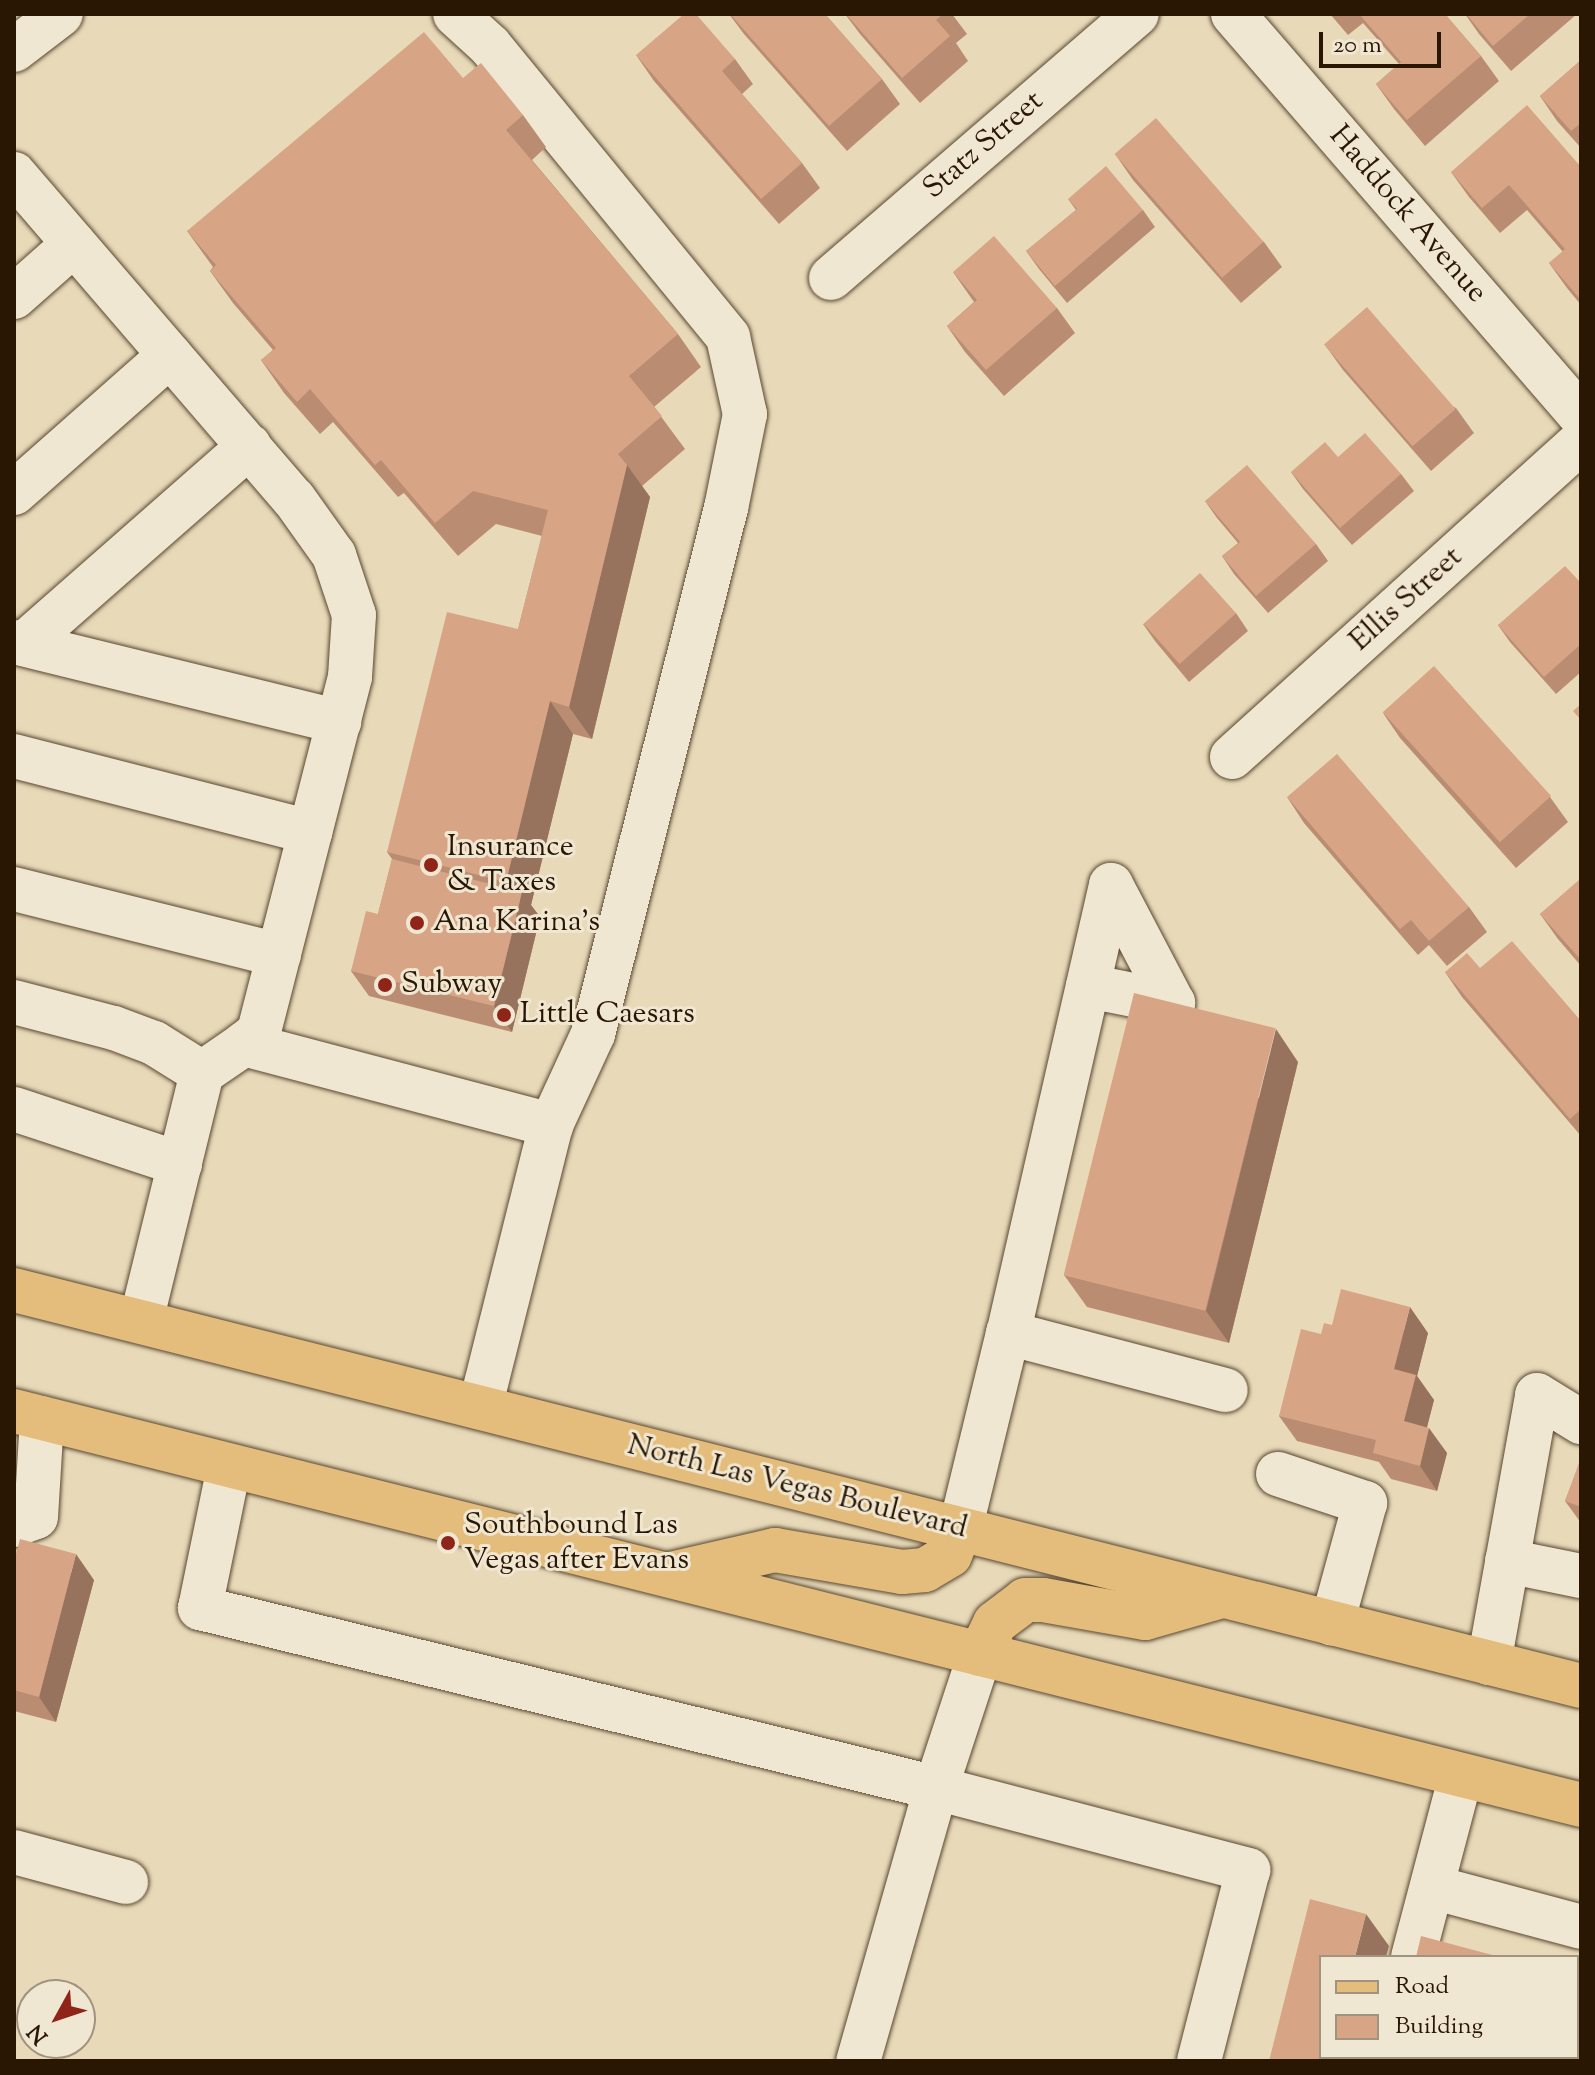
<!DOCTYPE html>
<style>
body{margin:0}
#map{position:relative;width:1595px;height:2075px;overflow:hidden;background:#e8dab9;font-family:"Sorts Mill Goudy",serif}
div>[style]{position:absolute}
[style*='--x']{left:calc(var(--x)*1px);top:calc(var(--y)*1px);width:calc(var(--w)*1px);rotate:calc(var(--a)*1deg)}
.roads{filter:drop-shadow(0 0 2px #594730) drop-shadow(0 0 2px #594730)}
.minor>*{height:44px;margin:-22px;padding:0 22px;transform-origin:22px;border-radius:22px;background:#f0e7d2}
.major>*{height:44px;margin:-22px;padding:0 22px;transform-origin:22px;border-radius:22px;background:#e4bd7c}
.wall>*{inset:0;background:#ba8d73}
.shaded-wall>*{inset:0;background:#97735e;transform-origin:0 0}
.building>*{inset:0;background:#d8a486;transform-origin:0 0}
.dots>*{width:22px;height:22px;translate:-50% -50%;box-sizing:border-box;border:4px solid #f0e7d2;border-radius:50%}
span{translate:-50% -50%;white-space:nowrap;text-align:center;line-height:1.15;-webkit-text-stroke:6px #f0e7d2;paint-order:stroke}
.street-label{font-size:30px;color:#291603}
.poi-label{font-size:30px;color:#291603}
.left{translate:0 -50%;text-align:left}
.frame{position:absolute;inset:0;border:16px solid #291603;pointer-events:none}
.legend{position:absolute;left:1319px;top:1955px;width:260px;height:104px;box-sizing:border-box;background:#f0e7d2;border:2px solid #a0937f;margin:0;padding:10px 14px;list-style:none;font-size:24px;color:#291603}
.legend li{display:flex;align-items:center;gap:16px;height:40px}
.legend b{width:40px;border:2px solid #a0937f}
.north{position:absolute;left:16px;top:1979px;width:80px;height:80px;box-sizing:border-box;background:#f0e7d2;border:2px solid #a0937f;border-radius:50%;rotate:230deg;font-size:22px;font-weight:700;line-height:32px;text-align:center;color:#291603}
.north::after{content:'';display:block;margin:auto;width:28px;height:36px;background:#8f2418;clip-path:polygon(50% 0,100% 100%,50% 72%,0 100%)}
.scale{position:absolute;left:1319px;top:32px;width:122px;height:36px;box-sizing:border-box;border:4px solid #291603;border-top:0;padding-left:10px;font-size:24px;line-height:28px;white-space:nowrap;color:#291603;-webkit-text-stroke:6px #f0e7d2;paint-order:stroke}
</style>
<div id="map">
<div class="roads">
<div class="minor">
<i style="--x:455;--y:14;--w:47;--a:42.4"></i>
<i style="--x:490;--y:46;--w:376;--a:50.7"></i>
<i style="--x:728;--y:337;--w:79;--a:77.6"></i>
<i style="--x:745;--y:414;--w:96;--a:101.4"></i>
<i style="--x:726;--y:508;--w:543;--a:104.19"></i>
<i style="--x:593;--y:1034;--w:100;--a:114.8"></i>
<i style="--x:551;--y:1125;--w:291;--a:104.1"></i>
<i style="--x:1233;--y:14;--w:532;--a:49.12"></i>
<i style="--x:14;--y:50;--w:59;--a:-37.5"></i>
<i style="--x:14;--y:174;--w:429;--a:49.3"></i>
<i style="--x:294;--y:499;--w:69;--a:54.5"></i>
<i style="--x:334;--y:555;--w:63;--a:71.6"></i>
<i style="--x:354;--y:615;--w:62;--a:93.7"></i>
<i style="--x:350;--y:677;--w:366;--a:104.4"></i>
<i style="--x:259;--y:1032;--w:19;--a:141"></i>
<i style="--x:831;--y:278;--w:404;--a:-40.8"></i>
<i style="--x:14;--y:297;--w:80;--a:-41.5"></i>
<i style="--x:14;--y:493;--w:208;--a:-41.5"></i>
<i style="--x:14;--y:642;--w:335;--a:13.8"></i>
<i style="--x:24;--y:644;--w:300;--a:-41.3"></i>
<i style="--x:14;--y:756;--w:306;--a:14.4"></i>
<i style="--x:1232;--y:757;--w:470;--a:-42.1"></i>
<i style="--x:1111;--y:885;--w:460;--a:102.9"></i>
<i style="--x:1008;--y:1333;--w:225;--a:14.7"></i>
<i style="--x:1111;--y:885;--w:133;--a:62.3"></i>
<i style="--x:14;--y:889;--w:273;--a:14"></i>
<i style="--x:1088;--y:986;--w:87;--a:11.3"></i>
<i style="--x:14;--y:1002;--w:103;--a:14.6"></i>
<i style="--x:114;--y:1028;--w:43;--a:20.6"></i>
<i style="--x:154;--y:1043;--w:57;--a:32"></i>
<i style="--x:14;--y:1109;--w:175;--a:18.3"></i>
<i style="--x:141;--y:1321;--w:255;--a:-76.2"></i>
<i style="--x:202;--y:1073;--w:51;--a:-34.6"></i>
<i style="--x:244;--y:1044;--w:318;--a:14.8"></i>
<i style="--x:229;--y:1467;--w:144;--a:101.6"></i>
<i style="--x:200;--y:1608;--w:758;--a:13.74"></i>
<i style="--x:936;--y:1788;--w:284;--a:105.9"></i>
<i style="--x:1278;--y:1474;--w:92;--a:18.4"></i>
<i style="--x:1365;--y:1503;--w:125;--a:105.3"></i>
<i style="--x:14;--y:1525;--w:23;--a:-20"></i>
<i style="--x:36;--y:1517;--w:99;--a:-86.5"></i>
<i style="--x:960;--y:1530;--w:203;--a:-76.3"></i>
<i style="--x:1507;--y:1561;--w:76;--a:11.5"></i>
<i style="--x:980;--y:1654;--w:141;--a:108.2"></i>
<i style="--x:936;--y:1788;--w:323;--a:14.7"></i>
<i style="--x:1248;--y:1870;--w:197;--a:104.4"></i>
<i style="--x:1489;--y:1663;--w:272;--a:-79.8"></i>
<i style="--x:1537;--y:1395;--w:52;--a:31.5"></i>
<i style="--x:14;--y:1852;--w:116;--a:15"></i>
<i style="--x:1432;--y:1887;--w:154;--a:15"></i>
<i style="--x:1413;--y:1957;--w:188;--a:-75.2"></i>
<i style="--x:1386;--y:2061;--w:4;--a:-76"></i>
</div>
<div class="major">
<i style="--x:14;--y:1290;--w:1616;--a:14.18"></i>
<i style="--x:14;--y:1411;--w:1616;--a:14.11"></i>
<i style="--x:671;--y:1574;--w:107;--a:-13"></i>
<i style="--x:775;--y:1550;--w:129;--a:9.8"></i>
<i style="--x:902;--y:1572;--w:23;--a:-5"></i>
<i style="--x:925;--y:1570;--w:29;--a:-31"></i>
<i style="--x:950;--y:1555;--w:27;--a:-68"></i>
<i style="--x:980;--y:1654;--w:34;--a:-64"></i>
<i style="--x:995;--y:1623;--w:38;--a:-37"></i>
<i style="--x:1025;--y:1600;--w:18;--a:0"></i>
<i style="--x:1043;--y:1600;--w:104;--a:10"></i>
<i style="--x:1145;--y:1618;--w:76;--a:-16"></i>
</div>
</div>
<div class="wall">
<i style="clip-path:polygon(729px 14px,825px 14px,882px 79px,900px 104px,847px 151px,744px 34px)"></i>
<i style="clip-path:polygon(845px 14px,952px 14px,967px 34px,956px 43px,968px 61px,920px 103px,860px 34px)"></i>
<i style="clip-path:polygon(1330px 14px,1445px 14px,1481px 56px,1499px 81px,1425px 146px,1394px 109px,1376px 84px,1399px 64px,1363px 23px,1348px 35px)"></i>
<i style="clip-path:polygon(1465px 14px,1577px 14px,1511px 71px,1479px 34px)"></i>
<i style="clip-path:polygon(636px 55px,735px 59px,753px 84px,742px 94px,802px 163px,820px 188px,779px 224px,654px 81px)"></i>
<i style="clip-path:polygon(1581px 60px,1581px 148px,1557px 121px,1540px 96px)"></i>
<i style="clip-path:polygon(463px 78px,523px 115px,546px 147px,532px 160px,678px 334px,701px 367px,654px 407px,685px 449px,642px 486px,650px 497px,592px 739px,573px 734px,531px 905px,540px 917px,512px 1032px,369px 996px,351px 971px,378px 914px,392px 859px,387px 852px,518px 629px,542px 536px,496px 524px,458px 556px,404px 493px,398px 497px,333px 422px,320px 434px,284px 393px,261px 360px,273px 350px,233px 303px,210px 271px,213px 267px,187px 231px)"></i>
<i style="clip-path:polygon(1115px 154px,1264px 242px,1282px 267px,1241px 303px,1133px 180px)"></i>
<i style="clip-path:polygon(1581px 167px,1581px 305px,1567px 288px,1549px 263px,1563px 252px,1527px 210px,1500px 233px,1469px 197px,1451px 172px)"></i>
<i style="clip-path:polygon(1068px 199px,1143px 210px,1155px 227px,1067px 303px,1039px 269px,1026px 251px,1076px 210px)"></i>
<i style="clip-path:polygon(953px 272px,1057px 308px,1075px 333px,1004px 396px,965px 352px,947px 326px,974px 302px)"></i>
<i style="clip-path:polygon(1325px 345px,1456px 408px,1474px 433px,1431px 471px,1343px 370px)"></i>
<i style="clip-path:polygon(1338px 457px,1401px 474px,1414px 491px,1352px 545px,1303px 489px,1291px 472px)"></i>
<i style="clip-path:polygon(1205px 501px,1316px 544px,1328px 561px,1268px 613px,1234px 574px,1222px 556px,1238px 543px,1217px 518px)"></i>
<i style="clip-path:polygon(1581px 583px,1581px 672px,1556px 694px,1510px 642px,1498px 625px)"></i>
<i style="clip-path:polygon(1236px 613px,1248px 631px,1189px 682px,1155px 641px,1143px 624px)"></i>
<i style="clip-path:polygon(1383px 713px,1550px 797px,1568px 822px,1516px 868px,1400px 738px)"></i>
<i style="clip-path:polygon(1287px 797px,1469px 907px,1487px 932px,1447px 966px,1429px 945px,1418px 955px,1304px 823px)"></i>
<i style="clip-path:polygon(1581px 880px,1581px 966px,1558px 939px,1540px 914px)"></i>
<i style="clip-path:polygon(1480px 968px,1581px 1021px,1581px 1136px,1462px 997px,1445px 972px)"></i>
<i style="clip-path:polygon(1298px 1062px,1229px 1343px,1087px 1307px,1064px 1275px)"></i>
<i style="clip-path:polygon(1332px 1325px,1428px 1333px,1417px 1376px,1434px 1400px,1427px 1427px,1447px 1453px,1437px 1491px,1391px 1479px,1379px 1462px,1297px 1441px,1279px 1416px,1321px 1334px)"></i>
<i style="clip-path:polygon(1581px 1461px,1581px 1523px,1565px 1501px)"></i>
<i style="clip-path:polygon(14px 1561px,94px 1580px,56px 1722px,14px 1711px)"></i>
<i style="clip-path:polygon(1581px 1979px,1581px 2061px,1514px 2061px,1499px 2057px,1577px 2057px)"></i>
</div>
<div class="shaded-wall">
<i style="clip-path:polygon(627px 465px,650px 497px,592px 739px,569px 707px)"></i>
<i style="clip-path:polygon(550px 701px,573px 734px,531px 905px,540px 917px,512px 1032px,494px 1006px,520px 901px,506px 882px)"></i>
<i style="clip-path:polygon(1276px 1029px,1298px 1062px,1229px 1343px,1206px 1311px)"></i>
<i style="clip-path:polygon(1410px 1307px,1428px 1333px,1417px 1376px,1434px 1400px,1422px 1446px,1404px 1421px,1394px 1369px)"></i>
<i style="clip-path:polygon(1429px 1428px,1447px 1453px,1437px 1491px,1420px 1466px)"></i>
<i style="clip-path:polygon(76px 1554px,94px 1580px,56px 1722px,39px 1697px)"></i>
<i style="clip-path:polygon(1366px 1914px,1389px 1946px,1386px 1957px,1355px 1957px)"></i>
<i style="left:1330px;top:2057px;width:31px;height:4px"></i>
</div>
<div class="building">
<i style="clip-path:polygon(684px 14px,696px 14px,735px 59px,722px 71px,802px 163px,761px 199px,636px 55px)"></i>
<i style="clip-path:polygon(730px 14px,825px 14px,882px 79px,829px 126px)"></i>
<i style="clip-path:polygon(846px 14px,943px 14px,936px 20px,950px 36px,902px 78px)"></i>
<i style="clip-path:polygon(1359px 14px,1445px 14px,1481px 56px,1407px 120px,1376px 84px,1401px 62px)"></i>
<i style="clip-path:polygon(1466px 14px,1530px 14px,1493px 46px)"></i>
<i style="clip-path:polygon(424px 32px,463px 78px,481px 63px,523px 115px,506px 130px,678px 334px,629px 376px,662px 416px,618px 454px,627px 465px,569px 707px,550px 701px,506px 882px,387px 852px,447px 612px,518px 629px,548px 510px,473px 491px,435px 523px,381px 460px,375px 465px,310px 389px,297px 402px,261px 360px,276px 348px,210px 271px,216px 265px,187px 231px)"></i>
<i style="clip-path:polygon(1581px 60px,1581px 123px,1571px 131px,1540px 96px)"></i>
<i style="clip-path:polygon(1527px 105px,1581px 167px,1581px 300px,1549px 263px,1565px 249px,1509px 185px,1482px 208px,1451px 172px)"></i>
<i style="left:1156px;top:118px;width:164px;height:55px;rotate:49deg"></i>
<i style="clip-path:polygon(1106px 166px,1143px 210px,1055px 286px,1026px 251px,1077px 209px,1068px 199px)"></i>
<i style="clip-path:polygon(994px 236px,1057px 308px,986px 370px,947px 326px,977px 300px,953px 272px)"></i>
<i style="left:1367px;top:307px;width:135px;height:57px;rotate:49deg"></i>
<i style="clip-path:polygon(1365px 433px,1401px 474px,1340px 528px,1291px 472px,1325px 442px,1338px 457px)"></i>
<i style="clip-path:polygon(1247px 465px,1316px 544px,1256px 596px,1222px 556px,1240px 542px,1205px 501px)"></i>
<i style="clip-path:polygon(1565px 566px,1581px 583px,1581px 644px,1544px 677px,1498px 625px)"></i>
<i style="left:1200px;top:573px;width:54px;height:76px;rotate:48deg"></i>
<i style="left:1434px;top:666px;width:175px;height:69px;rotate:48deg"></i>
<i style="clip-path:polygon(1581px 704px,1581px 720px,1573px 711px)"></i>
<i style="clip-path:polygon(1337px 754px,1469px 907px,1429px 941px,1411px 920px,1400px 929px,1287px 797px)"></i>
<i style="clip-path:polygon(392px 859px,522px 892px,494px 1006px,351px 971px,366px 911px,378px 914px)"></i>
<i style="clip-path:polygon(1580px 879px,1581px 880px,1581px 960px,1540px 914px)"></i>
<i style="clip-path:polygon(1512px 941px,1581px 1021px,1581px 1109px,1570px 1119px,1445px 972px,1467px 953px,1480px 968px)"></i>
<i style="left:1134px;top:993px;width:146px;height:291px;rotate:14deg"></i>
<i style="clip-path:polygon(1341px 1289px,1410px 1307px,1394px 1369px,1416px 1375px,1404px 1421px,1429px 1428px,1420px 1466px,1373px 1453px,1376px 1440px,1279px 1416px,1301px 1329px,1321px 1334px,1324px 1323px,1332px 1325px)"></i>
<i style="clip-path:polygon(1580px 1460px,1581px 1461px,1581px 1507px,1565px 1501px)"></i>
<i style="clip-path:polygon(20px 1539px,76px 1554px,39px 1697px,14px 1690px,14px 1561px)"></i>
<i style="clip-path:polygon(1310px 1899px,1366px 1914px,1355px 1957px,1321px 1957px,1321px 2057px,1330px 2057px,1329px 2061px,1269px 2061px)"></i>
<i style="clip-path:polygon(1421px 1936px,1500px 1957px,1416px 1957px)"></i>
<i style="clip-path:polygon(1577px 1978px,1581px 1979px,1580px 2058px,1577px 2057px)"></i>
</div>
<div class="dots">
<i style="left:431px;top:865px;background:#8f2418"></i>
<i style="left:417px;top:923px;background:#8f2418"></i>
<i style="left:385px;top:985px;background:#8f2418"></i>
<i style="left:504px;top:1015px;background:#8f2418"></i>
<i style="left:448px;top:1543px;background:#8f2418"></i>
</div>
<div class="street-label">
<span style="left:984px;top:146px;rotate:-41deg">Statz Street</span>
<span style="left:1407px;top:215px;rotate:49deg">Haddock Avenue</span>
<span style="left:1407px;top:600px;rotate:-42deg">Ellis Street</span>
<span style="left:797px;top:1488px;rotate:14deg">North Las Vegas Boulevard</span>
</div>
<div class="poi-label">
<span class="left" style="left:447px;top:865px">Insurance<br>&amp; Taxes</span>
<span class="left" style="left:433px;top:923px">Ana Karina's</span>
<span class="left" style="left:401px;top:985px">Subway</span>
<span class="left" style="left:520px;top:1015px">Little Caesars</span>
<span class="left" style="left:464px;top:1543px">Southbound Las<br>Vegas after Evans</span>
</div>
<div class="frame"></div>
<ul class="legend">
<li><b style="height:10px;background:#e4bd7c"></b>Road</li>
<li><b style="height:22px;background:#d8a486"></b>Building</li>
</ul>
<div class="north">N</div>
<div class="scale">20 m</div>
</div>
